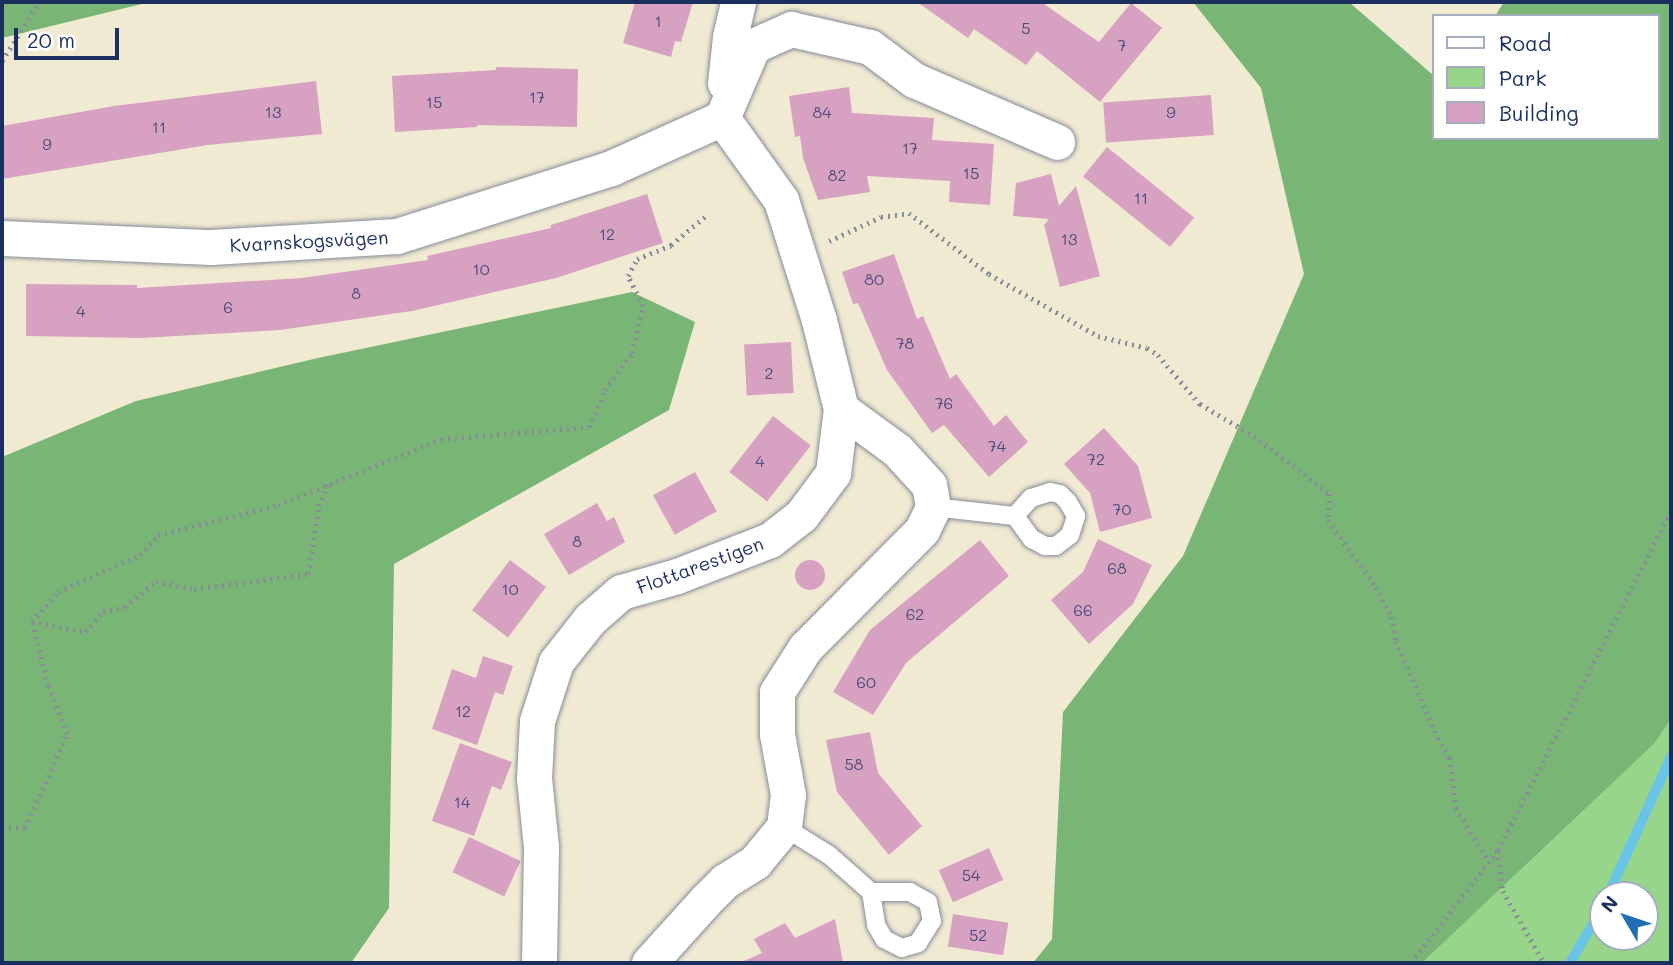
<!DOCTYPE html>
<meta charset="utf-8">
<style>
body{margin:0}
#map{position:relative;width:1673px;height:965px;overflow:hidden;background:#f1ead3;font-family:Mali,sans-serif}
div>[style]{position:absolute}
[style*='--x']{left:calc(var(--x)*1px);top:calc(var(--y)*1px);width:calc(var(--w)*1px);rotate:calc(var(--a)*1deg)}
.green>*{inset:0;background:#97d58a}
.forest>*{inset:0;background:#79b676}
.stream>*{height:10px;margin:-5px;padding:0 5px;transform-origin:5px;border-radius:5px;background:#6ac4e8}
.building>*{inset:0;background:#d7a1c1;transform-origin:0 0}
.round{border-radius:50%}
.path>*{height:4.5px;margin-top:-2.25px;transform-origin:0;background:repeating-linear-gradient(90deg,#868c98 0 2px,transparent 0 7px)}
.roads{filter:drop-shadow(0 0 2px #868c98) drop-shadow(0 0 2px #868c98)}
.service>*{height:18px;margin:-9px;padding:0 9px;transform-origin:9px;border-radius:9px;background:#fff}
.minor>*{height:35px;margin:-17.5px;padding:0 17.5px;transform-origin:17.5px;border-radius:17.5px;background:#fff}
span{translate:-50% -50%;white-space:nowrap;text-align:center;line-height:1.15;-webkit-text-stroke:7px #fff;paint-order:stroke}
.number-label{font-size:16px;color:#4a4c77}
.number-label span{-webkit-text-stroke-width:0}
.street-label{font-size:19px;color:#1b2f5e}
.frame{position:absolute;inset:0;border:4px solid #1b2f5e;pointer-events:none}
.legend{position:absolute;left:1432px;top:14px;width:228px;height:126px;box-sizing:border-box;background:#fff;border:2px solid #a4acbf;margin:0;padding:9px 12px;list-style:none;font-size:21px;color:#1b2f5e}
.legend li{display:flex;align-items:center;gap:14px;height:35px}
.legend b{width:35px;border:2px solid #a4acbf}
.north{position:absolute;left:1589px;top:881px;width:70px;height:70px;box-sizing:border-box;background:#fff;border:2px solid #a4acbf;border-radius:50%;rotate:309deg;font-size:19px;font-weight:700;line-height:28px;text-align:center;color:#1b2f5e}
.north::after{content:'';display:block;margin:auto;width:24px;height:32px;background:#1f6fb2;clip-path:polygon(50% 0,100% 100%,50% 72%,0 100%)}
.scale{position:absolute;left:14px;top:28px;width:105px;height:32px;box-sizing:border-box;border:4px solid #1b2f5e;border-top:0;padding-left:9px;font-size:21px;line-height:24px;white-space:nowrap;color:#1b2f5e;-webkit-text-stroke:5px #fff;paint-order:stroke}
</style>
<div id="map">
<div class="green">
<i style="clip-path:polygon(evenodd,1671px 719px,1671px 963px,1422px 963px,1654px 744px,1671px 719px,1603px 895px,1645px 895px,1645px 937px,1603px 937px,1603px 895px)"></i>
</div>
<div class="forest">
<i style="clip-path:polygon(2px 2px,150px 2px,2px 38px)"></i>
<i style="clip-path:polygon(1193px 2px,1349px 2px,1433px 75px,1433px 138px,1657px 138px,1657px 16px,1495px 16px,1504px 2px,1671px 2px,1671px 719px,1654px 744px,1422px 963px,1033px 963px,1052px 939px,1063px 712px,1183px 556px,1304px 274px,1261px 88px)"></i>
<i style="clip-path:polygon(632px 292px,695px 322px,669px 410px,394px 564px,389px 908px,351px 963px,2px 963px,2px 457px,136px 401px,318px 358px)"></i>
</div>
<div class="stream">
<i style="--x:1608;--y:895;--w:152;--a:-65.5"></i>
<i style="--x:1570;--y:963;--w:66;--a:-59.9"></i>
</div>
<div class="building">
<i style="clip-path:polygon(635px 2px,693px 2px,681px 42px,675px 41px,671px 57px,623px 43px)"></i>
<i style="clip-path:polygon(917px 2px,1041px 2px,1099px 42px,1131px 3px,1162px 28px,1100px 102px,1037px 51px,1026px 65px,974px 29px,968px 38px)"></i>
<i style="clip-path:polygon(496px 67px,578px 69px,577px 127px,477px 125px,477px 127px,395px 132px,392px 76px,496px 70px)"></i>
<i style="clip-path:polygon(316px 81px,322px 134px,208px 145px,2px 179px,2px 126px,114px 106px)"></i>
<i style="clip-path:polygon(849px 87px,852px 113px,934px 118px,932px 140px,994px 144px,990px 205px,949px 202px,950px 181px,867px 176px,870px 192px,818px 200px,803px 158px,800px 136px,795px 137px,789px 96px)"></i>
<i style="left:1211px;top:95px;width:40px;height:108px;rotate:86deg"></i>
<i style="left:1107px;top:147px;width:112px;height:38px;rotate:39deg"></i>
<i style="clip-path:polygon(1051px 174px,1059px 206px,1076px 186px,1100px 276px,1060px 287px,1044px 225px,1049px 219px,1013px 216px,1016px 183px)"></i>
<i style="clip-path:polygon(647px 194px,663px 243px,556px 278px,412px 311px,280px 330px,141px 338px,26px 336px,26px 284px,137px 285px,137px 288px,302px 278px,428px 260px,427px 256px,551px 228px,551px 225px)"></i>
<i style="clip-path:polygon(894px 254px,917px 319px,923px 316px,950px 379px,956px 374px,994px 426px,1006px 415px,1028px 442px,989px 477px,944px 425px,932px 433px,887px 370px,858px 303px,853px 304px,842px 272px)"></i>
<i style="left:791px;top:342px;width:51px;height:47px;rotate:87deg"></i>
<i style="left:773px;top:416px;width:48px;height:71px;rotate:38deg"></i>
<i style="clip-path:polygon(1104px 428px,1138px 466px,1152px 518px,1100px 532px,1090px 493px,1064px 464px)"></i>
<i style="left:695px;top:472px;width:45px;height:48px;rotate:61deg"></i>
<i style="clip-path:polygon(597px 503px,607px 521px,614px 517px,625px 542px,569px 575px,544px 534px)"></i>
<i style="clip-path:polygon(1098px 539px,1152px 565px,1133px 604px,1089px 644px,1051px 600px,1083px 572px)"></i>
<i style="clip-path:polygon(980px 540px,1009px 576px,906px 663px,873px 715px,833px 692px,870px 630px)"></i>
<i class="round" style="left:795px;top:560px;width:30px;height:30px"></i>
<i style="left:510px;top:560px;width:45px;height:63px;rotate:37deg"></i>
<i style="clip-path:polygon(483px 656px,513px 666px,503px 695px,495px 692px,477px 745px,432px 729px,452px 669px,476px 678px)"></i>
<i style="clip-path:polygon(870px 732px,878px 773px,922px 826px,889px 855px,837px 792px,826px 740px)"></i>
<i style="clip-path:polygon(460px 743px,512px 762px,501px 790px,492px 786px,474px 836px,432px 821px)"></i>
<i style="left:469px;top:837px;width:57px;height:39px;rotate:25deg"></i>
<i style="left:989px;top:848px;width:35px;height:55px;rotate:66deg"></i>
<i style="left:953px;top:914px;width:56px;height:33px;rotate:9deg"></i>
<i style="clip-path:polygon(835px 919px,843px 963px,739px 963px,762px 953px,754px 939px,785px 923px,795px 938px)"></i>
</div>
<div class="path">
<i style="--x:2;--y:61;--w:70;--a:-57.9"></i>
<i style="--x:829;--y:241;--w:57;--a:-24.8"></i>
<i style="--x:881;--y:217;--w:28;--a:-8"></i>
<i style="--x:909;--y:213;--w:101;--a:37.3"></i>
<i style="--x:989;--y:274;--w:125;--a:29.6"></i>
<i style="--x:1098;--y:336;--w:50;--a:13.8"></i>
<i style="--x:1147;--y:348;--w:13;--a:32"></i>
<i style="--x:1158;--y:355;--w:65;--a:49.4"></i>
<i style="--x:1200;--y:404;--w:63;--a:30.7"></i>
<i style="--x:1254;--y:436;--w:96;--a:37.3"></i>
<i style="--x:1330;--y:494;--w:26;--a:94"></i>
<i style="--x:1328;--y:520;--w:82;--a:54.4"></i>
<i style="--x:1376;--y:587;--w:34;--a:62"></i>
<i style="--x:1392;--y:617;--w:24;--a:81"></i>
<i style="--x:1396;--y:641;--w:106;--a:66.6"></i>
<i style="--x:1438;--y:738;--w:23;--a:59"></i>
<i style="--x:1450;--y:758;--w:50;--a:83.2"></i>
<i style="--x:1456;--y:808;--w:63;--a:58.6"></i>
<i style="--x:32;--y:622;--w:55;--a:10.5"></i>
<i style="--x:86;--y:632;--w:27;--a:-51"></i>
<i style="--x:103;--y:611;--w:22;--a:-10"></i>
<i style="--x:125;--y:607;--w:40;--a:-40"></i>
<i style="--x:156;--y:581;--w:39;--a:12"></i>
<i style="--x:194;--y:589;--w:115;--a:-7.5"></i>
<i style="--x:308;--y:574;--w:69;--a:-80.8"></i>
<i style="--x:319;--y:506;--w:24;--a:-68"></i>
<i style="--x:2;--y:827;--w:23;--a:2"></i>
<i style="--x:25;--y:828;--w:103;--a:-65.9"></i>
<i style="--x:67;--y:734;--w:52;--a:-111.6"></i>
<i style="--x:48;--y:686;--w:66;--a:-104"></i>
<i style="--x:32;--y:622;--w:40;--a:-49"></i>
<i style="--x:58;--y:592;--w:90;--a:-24.3"></i>
<i style="--x:140;--y:555;--w:27;--a:-48"></i>
<i style="--x:158;--y:535;--w:124;--a:-14"></i>
<i style="--x:278;--y:505;--w:176;--a:-22"></i>
<i style="--x:441;--y:439;--w:148;--a:-4.6"></i>
<i style="--x:589;--y:427;--w:40;--a:-66.6"></i>
<i style="--x:605;--y:390;--w:46;--a:-53.9"></i>
<i style="--x:632;--y:353;--w:48;--a:-76.8"></i>
<i style="--x:643;--y:306;--w:34;--a:-117"></i>
<i style="--x:628;--y:276;--w:19;--a:-62"></i>
<i style="--x:637;--y:259;--w:37;--a:-22"></i>
<i style="--x:671;--y:245;--w:48;--a:-40"></i>
<i style="--x:1498;--y:851;--w:40;--a:82.9"></i>
<i style="--x:1503;--y:891;--w:83;--a:60.3"></i>
<i style="--x:2;--y:960;--w:3;--a:72"></i>
<i style="--x:1411;--y:963;--w:143;--a:-52.4"></i>
<i style="--x:1498;--y:850;--w:381;--a:-63"></i>
</div>
<div class="roads">
<div class="service">
<i style="--x:933;--y:507;--w:82;--a:6.3"></i>
<i style="--x:1015;--y:516;--w:29;--a:54"></i>
<i style="--x:1032;--y:539;--w:15;--a:28"></i>
<i style="--x:1045;--y:546;--w:11;--a:0"></i>
<i style="--x:1056;--y:546;--w:18;--a:-38"></i>
<i style="--x:1070;--y:535;--w:20;--a:-72"></i>
<i style="--x:1076;--y:516;--w:16;--a:-120"></i>
<i style="--x:1068;--y:502;--w:11;--a:-135"></i>
<i style="--x:1060;--y:494;--w:10;--a:-169"></i>
<i style="--x:1050;--y:492;--w:20;--a:162"></i>
<i style="--x:1031;--y:498;--w:24;--a:132"></i>
<i style="--x:784;--y:827;--w:53;--a:31.9"></i>
<i style="--x:829;--y:855;--w:56;--a:41.4"></i>
<i style="--x:871;--y:892;--w:33;--a:81"></i>
<i style="--x:876;--y:925;--w:16;--a:60"></i>
<i style="--x:884;--y:939;--w:20;--a:27"></i>
<i style="--x:902;--y:948;--w:17;--a:-17"></i>
<i style="--x:918;--y:943;--w:26;--a:-58"></i>
<i style="--x:932;--y:921;--w:19;--a:-102"></i>
<i style="--x:928;--y:902;--w:21;--a:-151"></i>
<i style="--x:910;--y:892;--w:39;--a:180"></i>
</div>
<div class="minor">
<i style="--x:725;--y:83;--w:46;--a:-83.8"></i>
<i style="--x:730;--y:37;--w:36;--a:-77"></i>
<i style="--x:722;--y:118;--w:78;--a:-66.7"></i>
<i style="--x:753;--y:46;--w:42;--a:-24.1"></i>
<i style="--x:791;--y:29;--w:81;--a:12.8"></i>
<i style="--x:870;--y:47;--w:55;--a:36.9"></i>
<i style="--x:914;--y:80;--w:156;--a:23.4"></i>
<i style="--x:2;--y:238;--w:209;--a:2.5"></i>
<i style="--x:211;--y:247;--w:186;--a:-3.4"></i>
<i style="--x:397;--y:236;--w:225;--a:-17.6"></i>
<i style="--x:611;--y:168;--w:122;--a:-24.2"></i>
<i style="--x:539;--y:963;--w:116;--a:-89"></i>
<i style="--x:541;--y:847;--w:69;--a:-95.8"></i>
<i style="--x:534;--y:778;--w:57;--a:-87"></i>
<i style="--x:537;--y:721;--w:62;--a:-72.1"></i>
<i style="--x:556;--y:662;--w:55;--a:-51.7"></i>
<i style="--x:590;--y:619;--w:41;--a:-41.1"></i>
<i style="--x:621;--y:592;--w:58;--a:-15.9"></i>
<i style="--x:677;--y:576;--w:100;--a:-21.2"></i>
<i style="--x:770;--y:540;--w:39;--a:-38"></i>
<i style="--x:801;--y:516;--w:54;--a:-53.3"></i>
<i style="--x:833;--y:473;--w:64;--a:-82.9"></i>
<i style="--x:841;--y:409;--w:92;--a:-103.9"></i>
<i style="--x:819;--y:320;--w:126;--a:-107.6"></i>
<i style="--x:781;--y:200;--w:101;--a:-125.7"></i>
<i style="--x:649;--y:963;--w:85;--a:-47.9"></i>
<i style="--x:706;--y:900;--w:27;--a:-45"></i>
<i style="--x:725;--y:881;--w:36;--a:-32"></i>
<i style="--x:755;--y:862;--w:45;--a:-50.4"></i>
<i style="--x:784;--y:827;--w:32;--a:-83"></i>
<i style="--x:788;--y:795;--w:62;--a:-100.2"></i>
<i style="--x:777;--y:734;--w:42;--a:-90"></i>
<i style="--x:777;--y:692;--w:52;--a:-57.5"></i>
<i style="--x:805;--y:648;--w:166;--a:-45.2"></i>
<i style="--x:922;--y:530;--w:25;--a:-64"></i>
<i style="--x:933;--y:507;--w:22;--a:-100"></i>
<i style="--x:929;--y:485;--w:47;--a:-132.4"></i>
<i style="--x:897;--y:450;--w:69;--a:-143.8"></i>
</div>
</div>
<div class="number-label">
<span style="left:658px;top:21px">1</span>
<span style="left:1026px;top:28px">5</span>
<span style="left:1122px;top:45px">7</span>
<span style="left:537px;top:97px">17</span>
<span style="left:434px;top:102px">15</span>
<span style="left:273px;top:112px">13</span>
<span style="left:822px;top:112px">84</span>
<span style="left:1171px;top:112px">9</span>
<span style="left:159px;top:127px">11</span>
<span style="left:47px;top:144px">9</span>
<span style="left:910px;top:148px">17</span>
<span style="left:971px;top:173px">15</span>
<span style="left:837px;top:175px">82</span>
<span style="left:1141px;top:198px">11</span>
<span style="left:607px;top:234px">12</span>
<span style="left:1069px;top:239px">13</span>
<span style="left:481px;top:269px">10</span>
<span style="left:874px;top:279px">80</span>
<span style="left:356px;top:293px">8</span>
<span style="left:228px;top:307px">6</span>
<span style="left:81px;top:311px">4</span>
<span style="left:905px;top:343px">78</span>
<span style="left:769px;top:373px">2</span>
<span style="left:944px;top:403px">76</span>
<span style="left:997px;top:446px">74</span>
<span style="left:1096px;top:459px">72</span>
<span style="left:760px;top:461px">4</span>
<span style="left:1122px;top:509px">70</span>
<span style="left:577px;top:541px">8</span>
<span style="left:1117px;top:568px">68</span>
<span style="left:510px;top:589px">10</span>
<span style="left:1083px;top:610px">66</span>
<span style="left:915px;top:614px">62</span>
<span style="left:866px;top:682px">60</span>
<span style="left:463px;top:711px">12</span>
<span style="left:854px;top:764px">58</span>
<span style="left:462px;top:802px">14</span>
<span style="left:971px;top:875px">54</span>
<span style="left:978px;top:935px">52</span>
</div>
<div class="street-label">
<span style="left:309px;top:241px;rotate:-3deg">Kvarnskogsvägen</span>
<span style="left:700px;top:565px;rotate:-20deg">Flottarestigen</span>
</div>
<div class="frame"></div>
<ul class="legend">
<li><b style="height:9px;background:#fff"></b>Road</li>
<li><b style="height:19px;background:#97d58a"></b>Park</li>
<li><b style="height:19px;background:#d7a1c1"></b>Building</li>
</ul>
<div class="north">N</div>
<div class="scale">20 m</div>
</div>
